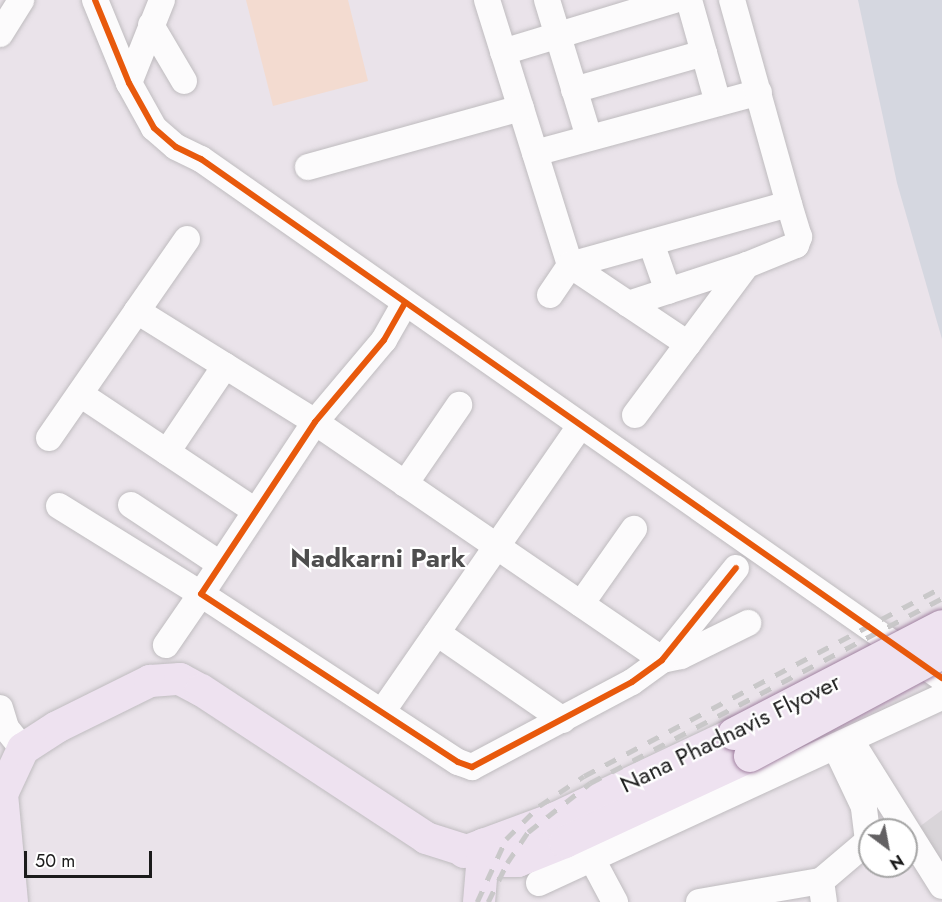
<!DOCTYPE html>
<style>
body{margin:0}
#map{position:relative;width:942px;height:902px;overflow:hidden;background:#eae3ea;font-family:Jost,sans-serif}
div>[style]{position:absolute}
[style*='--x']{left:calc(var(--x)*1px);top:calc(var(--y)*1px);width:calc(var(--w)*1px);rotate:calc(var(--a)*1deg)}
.residential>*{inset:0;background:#d9d5d9}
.industrial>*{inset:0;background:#d5d7e0}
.park>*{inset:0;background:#f3dbd0}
.roads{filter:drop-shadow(0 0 2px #bfbcbf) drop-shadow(0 0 2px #bfbcbf)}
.minor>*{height:26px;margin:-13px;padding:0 13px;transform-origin:13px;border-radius:13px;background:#fcfbfc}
.major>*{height:32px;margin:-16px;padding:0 16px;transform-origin:16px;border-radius:16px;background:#eee2f0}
.rail>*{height:4.5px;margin-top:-2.25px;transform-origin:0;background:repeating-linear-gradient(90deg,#c9c8c9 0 12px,transparent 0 24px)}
.bridges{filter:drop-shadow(0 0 2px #a081a0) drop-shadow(0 0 2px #a081a0)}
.major-bridge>*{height:32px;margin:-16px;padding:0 16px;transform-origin:16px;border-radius:16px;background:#eee2f0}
.cycleway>*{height:6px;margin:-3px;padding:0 3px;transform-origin:3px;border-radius:3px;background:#e8590c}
span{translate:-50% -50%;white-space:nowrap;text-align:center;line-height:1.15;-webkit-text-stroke:4.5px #fff;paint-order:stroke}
.street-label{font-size:24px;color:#1b1b1b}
.neighbourhood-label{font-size:26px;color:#4e4e4e;font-weight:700}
.north{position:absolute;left:858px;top:818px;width:60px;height:60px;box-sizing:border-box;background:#fff;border:2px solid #a4a4a4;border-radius:50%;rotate:148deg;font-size:16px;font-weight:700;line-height:24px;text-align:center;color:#1b1b1b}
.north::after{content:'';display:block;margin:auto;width:21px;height:27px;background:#636163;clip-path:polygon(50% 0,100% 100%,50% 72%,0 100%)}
.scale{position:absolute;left:24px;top:851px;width:128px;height:27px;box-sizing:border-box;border:3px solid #1b1b1b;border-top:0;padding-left:8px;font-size:18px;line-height:21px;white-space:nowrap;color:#1b1b1b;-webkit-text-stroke:4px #fff;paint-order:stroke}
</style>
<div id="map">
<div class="residential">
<i style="clip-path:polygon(942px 810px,942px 886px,911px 833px)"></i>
</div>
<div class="industrial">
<i style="clip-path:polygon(858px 0,942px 0,942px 339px,897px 183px)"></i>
</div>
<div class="park">
<i style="clip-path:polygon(246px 0,348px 0,368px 81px,273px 106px)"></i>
</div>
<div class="roads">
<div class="minor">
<i style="--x:95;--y:0;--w:90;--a:67.7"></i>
<i style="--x:129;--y:83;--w:51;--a:60.9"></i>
<i style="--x:154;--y:128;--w:29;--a:41"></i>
<i style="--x:176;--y:147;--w:28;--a:26"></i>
<i style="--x:201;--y:159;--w:905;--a:35.01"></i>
<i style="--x:487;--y:0;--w:278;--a:72.6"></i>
<i style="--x:570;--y:265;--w:142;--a:33.8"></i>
<i style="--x:547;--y:0;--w:143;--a:73"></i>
<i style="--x:151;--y:25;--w:65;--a:59.5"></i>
<i style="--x:0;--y:34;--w:40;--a:-58"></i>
<i style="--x:503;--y:52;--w:179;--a:-16.9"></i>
<i style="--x:704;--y:53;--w:52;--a:74.4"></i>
<i style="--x:129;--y:83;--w:89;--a:-68.3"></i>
<i style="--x:574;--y:90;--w:135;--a:-15.9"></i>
<i style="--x:704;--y:53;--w:55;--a:-105.8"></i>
<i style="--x:535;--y:153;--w:232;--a:-15.2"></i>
<i style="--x:308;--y:167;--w:221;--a:-15.5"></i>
<i style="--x:187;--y:239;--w:88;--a:124.8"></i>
<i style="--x:137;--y:311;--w:210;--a:31.9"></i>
<i style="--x:315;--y:422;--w:421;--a:34.4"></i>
<i style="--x:662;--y:660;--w:19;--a:-12"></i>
<i style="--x:681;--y:656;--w:75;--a:-26.2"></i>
<i style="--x:651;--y:243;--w:51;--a:70.5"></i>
<i style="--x:550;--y:295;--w:36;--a:-56"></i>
<i style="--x:570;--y:265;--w:227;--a:-15.6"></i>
<i style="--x:789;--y:204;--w:212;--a:-105.6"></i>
<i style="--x:405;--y:303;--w:43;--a:119.6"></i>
<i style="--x:384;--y:340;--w:107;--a:130.1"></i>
<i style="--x:315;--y:422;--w:206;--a:123.5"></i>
<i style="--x:201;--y:594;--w:307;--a:33.2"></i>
<i style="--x:458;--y:762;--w:15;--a:20"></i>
<i style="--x:472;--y:767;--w:181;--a:-28"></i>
<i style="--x:632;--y:682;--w:37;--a:-36"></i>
<i style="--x:662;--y:660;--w:118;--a:-51.2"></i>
<i style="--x:628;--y:304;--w:125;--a:-18.1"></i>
<i style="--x:80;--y:394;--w:209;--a:33.7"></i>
<i style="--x:635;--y:415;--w:187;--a:-53.3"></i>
<i style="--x:747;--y:265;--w:53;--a:-22.2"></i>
<i style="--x:796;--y:245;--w:9;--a:-69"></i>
<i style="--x:799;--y:237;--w:34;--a:-107"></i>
<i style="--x:49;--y:438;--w:155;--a:-55.3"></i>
<i style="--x:167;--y:452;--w:104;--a:-56"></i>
<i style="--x:405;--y:484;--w:96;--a:-55.6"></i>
<i style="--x:131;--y:505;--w:107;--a:33.5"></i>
<i style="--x:59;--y:506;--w:167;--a:31.8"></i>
<i style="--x:201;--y:594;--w:62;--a:124.5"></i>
<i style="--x:581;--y:604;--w:92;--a:-54.8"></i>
<i style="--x:437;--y:633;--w:153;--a:34.6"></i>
<i style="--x:0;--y:708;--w:21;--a:73"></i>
<i style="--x:6;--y:728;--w:27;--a:51"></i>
<i style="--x:382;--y:712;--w:348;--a:-55.3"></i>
<i style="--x:851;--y:741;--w:171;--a:57.9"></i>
<i style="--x:592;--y:859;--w:49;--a:61.9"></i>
<i style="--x:821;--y:881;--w:21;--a:82"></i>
<i style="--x:539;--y:883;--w:444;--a:-24.8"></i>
<i style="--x:699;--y:902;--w:124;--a:-9.8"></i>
<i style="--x:821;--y:881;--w:62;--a:-40.4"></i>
<i style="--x:868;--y:841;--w:34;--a:-97"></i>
<i style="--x:864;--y:807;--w:65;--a:-115.4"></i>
</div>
<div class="major">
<i style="--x:464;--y:852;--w:98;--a:-20.3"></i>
<i style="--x:556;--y:818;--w:197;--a:-25.3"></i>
<i style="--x:12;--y:902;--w:108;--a:-95.3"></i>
<i style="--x:2;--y:794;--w:50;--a:-65"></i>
<i style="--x:23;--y:749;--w:40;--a:-32.9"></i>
<i style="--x:57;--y:727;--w:104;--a:-26.3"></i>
<i style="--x:150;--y:681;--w:30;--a:-4"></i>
<i style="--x:180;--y:679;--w:24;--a:28"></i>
<i style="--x:201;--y:690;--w:269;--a:33.3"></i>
<i style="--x:426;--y:838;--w:76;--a:17.7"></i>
<i style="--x:498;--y:861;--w:20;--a:0"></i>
<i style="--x:518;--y:861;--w:51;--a:-22"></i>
<i style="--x:565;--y:842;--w:204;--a:-24.9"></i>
<i style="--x:479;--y:902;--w:58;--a:-85.1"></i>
</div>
</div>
<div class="rail">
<i style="--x:477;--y:902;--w:69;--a:-65.3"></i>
<i style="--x:506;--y:839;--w:47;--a:-45"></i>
<i style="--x:539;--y:806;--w:54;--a:-33.7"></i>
<i style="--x:584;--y:776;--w:405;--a:-27.8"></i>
<i style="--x:488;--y:902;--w:43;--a:-64"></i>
<i style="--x:507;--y:863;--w:37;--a:-56"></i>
<i style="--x:528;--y:832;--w:79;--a:-38.3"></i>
<i style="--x:590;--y:783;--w:398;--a:-27.7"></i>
</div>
<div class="bridges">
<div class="major-bridge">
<i style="--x:734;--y:734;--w:234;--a:-27.4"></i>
<i style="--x:750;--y:756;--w:218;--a:-28.2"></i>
</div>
</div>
<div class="cycleway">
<i style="--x:95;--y:0;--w:90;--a:67.7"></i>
<i style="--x:129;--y:83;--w:51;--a:60.9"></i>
<i style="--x:154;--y:128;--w:29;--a:41"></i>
<i style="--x:176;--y:147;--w:28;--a:26"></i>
<i style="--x:201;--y:159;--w:905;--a:35.01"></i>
<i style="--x:405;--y:303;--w:43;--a:119.6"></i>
<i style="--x:384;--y:340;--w:107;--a:130.1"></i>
<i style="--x:315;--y:422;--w:206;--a:123.5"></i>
<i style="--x:201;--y:594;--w:307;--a:33.2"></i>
<i style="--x:458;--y:762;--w:15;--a:20"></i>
<i style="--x:472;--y:767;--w:181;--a:-28"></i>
<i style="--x:632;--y:682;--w:37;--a:-36"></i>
<i style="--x:662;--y:660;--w:118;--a:-51.2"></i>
</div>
<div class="street-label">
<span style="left:730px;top:733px;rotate:-26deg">Nana Phadnavis Flyover</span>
</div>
<div class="neighbourhood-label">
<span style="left:378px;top:559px">Nadkarni Park</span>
</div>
<div class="north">N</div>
<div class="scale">50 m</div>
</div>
